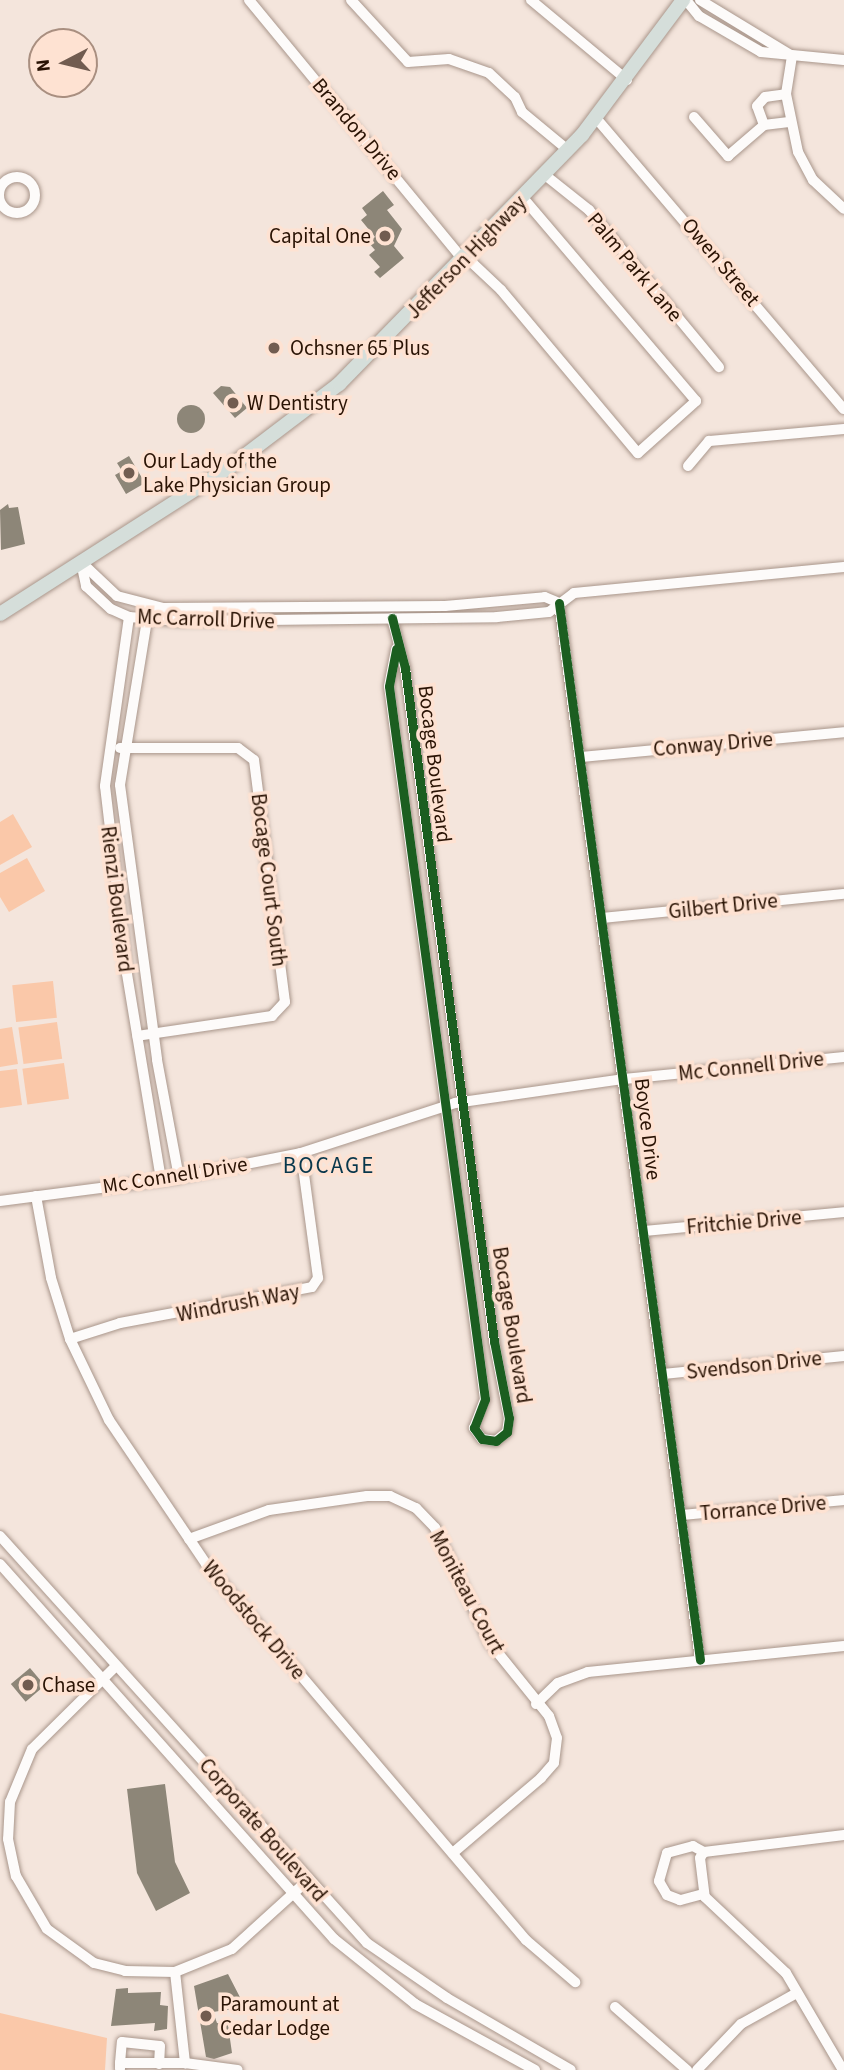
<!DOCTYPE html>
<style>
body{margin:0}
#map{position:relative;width:844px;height:2070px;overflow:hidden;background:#f4e5dc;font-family:"Source Sans 3",sans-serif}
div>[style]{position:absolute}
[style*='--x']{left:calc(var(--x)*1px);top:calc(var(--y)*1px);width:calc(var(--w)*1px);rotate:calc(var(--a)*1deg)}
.green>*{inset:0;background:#fac8a9;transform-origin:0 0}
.building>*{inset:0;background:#8d8678;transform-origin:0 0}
.round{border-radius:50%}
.roads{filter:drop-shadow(0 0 2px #a9968b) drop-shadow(0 0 2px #a9968b)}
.minor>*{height:10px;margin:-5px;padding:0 5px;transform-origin:5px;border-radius:5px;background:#fdfbfa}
.minor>.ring{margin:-5px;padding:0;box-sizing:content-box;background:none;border:10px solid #fdfbfa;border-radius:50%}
.major>*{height:14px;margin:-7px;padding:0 7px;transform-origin:7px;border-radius:7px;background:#d5deda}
.cycleway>*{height:9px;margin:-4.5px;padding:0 4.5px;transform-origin:4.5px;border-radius:4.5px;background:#1b5e20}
.dots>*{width:19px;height:19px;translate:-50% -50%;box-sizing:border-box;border:4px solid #fee2d2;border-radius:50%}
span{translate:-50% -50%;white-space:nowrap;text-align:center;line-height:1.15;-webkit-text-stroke:7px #fee2d2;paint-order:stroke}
.street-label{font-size:21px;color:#2a1304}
.poi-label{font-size:21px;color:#2a1304}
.right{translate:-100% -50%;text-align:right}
.left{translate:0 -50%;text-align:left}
.neighbourhood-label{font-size:23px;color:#08374c;letter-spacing:2px}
.north{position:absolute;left:28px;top:28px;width:70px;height:70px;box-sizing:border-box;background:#fee2d2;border:2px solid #a98f80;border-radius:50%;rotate:263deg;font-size:19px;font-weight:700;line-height:28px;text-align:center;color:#2a1304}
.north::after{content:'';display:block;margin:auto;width:24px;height:32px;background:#715c50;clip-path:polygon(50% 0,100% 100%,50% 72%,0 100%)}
</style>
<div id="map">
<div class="green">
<i style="clip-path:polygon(13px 814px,32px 847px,0 865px,0 822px)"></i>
<i style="clip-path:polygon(27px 858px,45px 891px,9px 912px,0 897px,0 873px)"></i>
<i style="left:53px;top:981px;width:37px;height:41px;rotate:84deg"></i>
<i style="left:57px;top:1022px;width:37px;height:39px;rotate:82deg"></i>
<i style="clip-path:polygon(12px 1027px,18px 1064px,0 1067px,0 1029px)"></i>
<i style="left:64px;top:1063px;width:36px;height:42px;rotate:82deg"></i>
<i style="clip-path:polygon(17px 1069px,22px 1105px,0 1108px,0 1071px)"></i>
<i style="clip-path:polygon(0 2013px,107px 2038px,105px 2070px,0 2070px)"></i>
</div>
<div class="building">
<i style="clip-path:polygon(383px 191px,394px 205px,387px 210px,402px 229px,394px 246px,404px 258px,380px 278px,374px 272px,380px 267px,369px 255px,375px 250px,368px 242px,375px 237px,361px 220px,367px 215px,362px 208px)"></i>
<i style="clip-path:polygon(221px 386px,230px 387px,247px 408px,235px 418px,213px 393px)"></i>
<i class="round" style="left:177px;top:405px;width:28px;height:28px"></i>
<i style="clip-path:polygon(129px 456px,145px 483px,126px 494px,115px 475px,122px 471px,117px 463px)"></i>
<i style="clip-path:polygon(8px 504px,9px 508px,18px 507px,25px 544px,1px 550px,0 510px)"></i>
<i style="left:30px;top:1668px;width:23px;height:25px;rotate:50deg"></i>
<i style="clip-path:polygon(165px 1784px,175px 1862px,190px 1893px,156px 1911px,137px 1873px,127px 1789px)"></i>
<i style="clip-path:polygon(228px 1974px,245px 2007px,213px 2012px,217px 2023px,228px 2025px,232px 2053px,214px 2059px,206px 2057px,194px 1986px)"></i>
<i style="clip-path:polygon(128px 1988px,128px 1993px,161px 1992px,160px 2005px,168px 2006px,167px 2029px,154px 2031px,155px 2023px,111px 2026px,116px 1989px)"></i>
</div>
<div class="roads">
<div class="minor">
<i style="--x:249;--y:0;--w:337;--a:50.5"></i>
<i style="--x:351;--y:0;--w:84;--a:47.4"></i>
<i style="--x:408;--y:62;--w:41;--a:-4.2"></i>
<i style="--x:449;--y:59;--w:42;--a:19.3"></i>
<i style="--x:489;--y:73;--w:35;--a:43"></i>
<i style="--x:515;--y:97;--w:17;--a:65"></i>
<i style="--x:522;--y:112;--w:60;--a:39.6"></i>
<i style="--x:531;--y:0;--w:125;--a:39.8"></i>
<i style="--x:686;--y:0;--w:21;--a:51"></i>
<i style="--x:699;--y:16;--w:72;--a:30.1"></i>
<i style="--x:761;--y:52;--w:83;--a:5.5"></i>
<i style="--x:700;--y:0;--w:108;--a:31.3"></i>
<i style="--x:792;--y:56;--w:38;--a:99"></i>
<i style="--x:786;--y:94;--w:59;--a:78.3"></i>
<i style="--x:798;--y:152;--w:32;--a:62"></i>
<i style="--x:813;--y:180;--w:42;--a:43.1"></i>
<i style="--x:694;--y:117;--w:52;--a:48.9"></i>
<i style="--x:728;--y:156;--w:48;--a:-40.7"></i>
<i style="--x:764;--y:125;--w:25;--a:-7"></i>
<i style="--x:596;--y:118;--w:382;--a:49.6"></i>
<i style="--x:764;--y:125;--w:20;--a:-110"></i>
<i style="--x:757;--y:106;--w:12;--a:-48"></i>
<i style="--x:765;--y:97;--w:21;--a:-8"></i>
<i style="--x:545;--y:175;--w:56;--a:38.5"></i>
<i style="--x:589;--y:210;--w:204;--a:50.4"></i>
<i class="ring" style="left:-1px;top:177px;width:26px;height:26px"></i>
<i style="--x:466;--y:257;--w:48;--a:43.3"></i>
<i style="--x:501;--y:290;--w:213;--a:50"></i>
<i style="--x:638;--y:453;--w:78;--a:-41.9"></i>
<i style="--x:696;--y:401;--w:267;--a:-130.4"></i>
<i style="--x:688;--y:466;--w:33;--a:-50"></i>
<i style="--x:709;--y:441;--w:136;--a:-5.1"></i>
<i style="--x:81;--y:562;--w:25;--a:78"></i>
<i style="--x:86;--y:586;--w:34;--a:43"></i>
<i style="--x:111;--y:609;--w:20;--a:24"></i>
<i style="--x:129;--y:617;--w:53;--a:4.3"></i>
<i style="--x:182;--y:621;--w:315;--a:-0.7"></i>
<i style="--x:497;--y:617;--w:52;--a:-5.5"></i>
<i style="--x:549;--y:612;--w:31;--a:-37"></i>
<i style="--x:574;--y:593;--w:271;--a:-5.5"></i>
<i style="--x:82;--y:563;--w:48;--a:43.3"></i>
<i style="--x:117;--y:596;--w:48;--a:14.6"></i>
<i style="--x:163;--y:608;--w:282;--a:-0.4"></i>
<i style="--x:445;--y:606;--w:100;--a:-5.1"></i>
<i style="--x:545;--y:597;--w:15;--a:23"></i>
<i style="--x:559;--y:603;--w:1066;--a:82.4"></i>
<i style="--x:129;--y:617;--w:171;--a:98.1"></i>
<i style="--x:105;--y:786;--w:189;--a:83.3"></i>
<i style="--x:127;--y:974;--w:209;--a:80.6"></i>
<i style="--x:392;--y:618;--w:52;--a:75.4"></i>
<i style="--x:405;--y:668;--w:679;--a:82.47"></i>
<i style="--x:494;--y:1341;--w:78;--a:79"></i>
<i style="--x:509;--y:1418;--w:14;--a:98"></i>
<i style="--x:507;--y:1432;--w:14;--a:141"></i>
<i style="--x:496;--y:1441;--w:14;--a:-172"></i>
<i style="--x:482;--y:1439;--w:14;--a:-126"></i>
<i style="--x:474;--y:1428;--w:31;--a:-69"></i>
<i style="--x:485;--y:1399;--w:719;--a:-97.67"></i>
<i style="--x:389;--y:686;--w:38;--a:-79"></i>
<i style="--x:147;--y:620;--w:167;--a:99.3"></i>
<i style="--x:120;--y:785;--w:277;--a:82.3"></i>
<i style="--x:157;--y:1060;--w:120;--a:79.4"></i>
<i style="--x:120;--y:748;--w:118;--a:0"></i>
<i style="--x:238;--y:748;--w:20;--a:37"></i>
<i style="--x:254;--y:760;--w:244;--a:82.7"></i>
<i style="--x:285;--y:1002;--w:19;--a:133"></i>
<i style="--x:272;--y:1016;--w:136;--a:171.6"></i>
<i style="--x:581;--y:757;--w:264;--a:-5.4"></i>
<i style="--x:602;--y:918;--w:243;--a:-5.7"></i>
<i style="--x:36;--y:1196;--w:83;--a:79.6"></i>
<i style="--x:51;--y:1278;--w:64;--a:72.7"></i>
<i style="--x:70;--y:1339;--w:90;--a:64.3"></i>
<i style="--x:109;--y:1420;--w:174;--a:56"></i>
<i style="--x:206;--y:1564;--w:494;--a:49.6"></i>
<i style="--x:526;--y:1940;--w:65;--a:40.6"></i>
<i style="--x:0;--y:1201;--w:171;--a:-7.4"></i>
<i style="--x:170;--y:1179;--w:134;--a:-11.2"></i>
<i style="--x:301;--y:1153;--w:162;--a:-18"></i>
<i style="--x:455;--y:1103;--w:171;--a:-8.1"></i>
<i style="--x:624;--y:1079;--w:221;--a:-5.7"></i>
<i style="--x:644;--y:1231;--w:201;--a:-5.4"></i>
<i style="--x:70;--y:1339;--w:52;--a:-17.7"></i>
<i style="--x:120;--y:1323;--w:195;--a:-10.6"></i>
<i style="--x:312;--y:1287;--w:11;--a:-56"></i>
<i style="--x:318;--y:1278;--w:126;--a:-97.7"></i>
<i style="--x:663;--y:1374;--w:182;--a:-5.7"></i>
<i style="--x:682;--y:1515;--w:163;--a:-5.3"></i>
<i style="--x:0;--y:1536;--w:548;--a:47.96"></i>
<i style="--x:367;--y:1943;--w:97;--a:34.5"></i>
<i style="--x:447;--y:1998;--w:143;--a:30.1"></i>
<i style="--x:189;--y:1539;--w:85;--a:-19.9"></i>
<i style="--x:269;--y:1510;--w:99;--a:-8.1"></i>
<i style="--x:367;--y:1496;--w:23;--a:0"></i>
<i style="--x:390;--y:1496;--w:29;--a:25"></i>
<i style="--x:416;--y:1508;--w:28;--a:46"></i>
<i style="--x:435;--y:1528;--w:127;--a:64.4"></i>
<i style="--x:490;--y:1643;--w:94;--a:51.1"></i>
<i style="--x:549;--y:1716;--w:23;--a:70"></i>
<i style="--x:557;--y:1738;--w:25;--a:97"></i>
<i style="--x:554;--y:1763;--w:20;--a:131"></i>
<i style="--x:541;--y:1778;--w:116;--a:139.6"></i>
<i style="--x:0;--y:1564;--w:502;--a:48.31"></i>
<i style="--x:334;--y:1939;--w:104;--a:38.7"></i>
<i style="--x:415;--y:2004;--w:137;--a:28.8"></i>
<i style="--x:116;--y:1666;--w:118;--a:135.3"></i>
<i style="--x:32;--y:1749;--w:57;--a:112.5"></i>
<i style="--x:10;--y:1802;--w:37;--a:93"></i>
<i style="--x:8;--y:1839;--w:38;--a:78"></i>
<i style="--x:16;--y:1876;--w:61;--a:59.7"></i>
<i style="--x:47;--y:1929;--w:58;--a:35.9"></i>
<i style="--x:94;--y:1963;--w:32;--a:14"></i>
<i style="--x:125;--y:1971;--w:50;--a:1.1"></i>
<i style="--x:175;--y:1972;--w:61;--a:-22"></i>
<i style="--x:232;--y:1949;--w:103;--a:-42.2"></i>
<i style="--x:536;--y:1704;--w:30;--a:-44"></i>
<i style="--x:558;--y:1683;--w:32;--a:-20"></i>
<i style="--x:588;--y:1672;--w:257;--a:-5.8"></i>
<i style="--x:704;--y:1852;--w:7;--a:124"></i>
<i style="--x:700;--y:1858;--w:39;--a:83"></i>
<i style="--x:705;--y:1897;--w:111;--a:43.2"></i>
<i style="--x:786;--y:1973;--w:113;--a:59.6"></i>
<i style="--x:704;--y:1852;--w:141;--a:-6.9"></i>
<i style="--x:703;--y:1894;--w:24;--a:165"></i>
<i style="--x:680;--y:1900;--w:14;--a:-159"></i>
<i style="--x:667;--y:1895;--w:16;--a:-120"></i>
<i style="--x:659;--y:1881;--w:29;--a:-74"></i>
<i style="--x:667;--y:1853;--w:27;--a:-15"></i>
<i style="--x:693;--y:1846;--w:13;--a:29"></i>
<i style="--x:175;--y:1972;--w:92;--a:83.7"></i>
<i style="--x:185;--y:2063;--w:53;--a:7.5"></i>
<i style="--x:615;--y:2007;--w:96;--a:41.2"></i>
<i style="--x:120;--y:2063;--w:21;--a:-85"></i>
<i style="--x:122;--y:2042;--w:38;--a:6"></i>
<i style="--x:160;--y:2046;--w:18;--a:93"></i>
<i style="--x:120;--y:2069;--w:6;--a:-90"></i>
<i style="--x:120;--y:2063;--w:65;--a:0"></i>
<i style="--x:697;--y:2070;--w:64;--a:-46.3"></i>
<i style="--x:741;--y:2024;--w:64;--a:-29"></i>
</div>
<div class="major">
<i style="--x:0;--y:614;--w:274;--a:-32.6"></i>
<i style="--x:231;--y:466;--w:136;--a:-37.2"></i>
<i style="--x:339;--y:384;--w:348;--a:-45.7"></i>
<i style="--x:582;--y:135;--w:169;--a:-53.2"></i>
</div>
</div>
<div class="cycleway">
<i style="--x:559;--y:603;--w:1066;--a:82.4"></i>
<i style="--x:392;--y:618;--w:52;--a:75.4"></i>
<i style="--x:405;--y:668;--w:679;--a:82.47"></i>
<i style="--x:494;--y:1341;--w:78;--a:79"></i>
<i style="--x:509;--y:1418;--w:14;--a:98"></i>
<i style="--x:507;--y:1432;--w:14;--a:141"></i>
<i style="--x:496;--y:1441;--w:14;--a:-172"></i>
<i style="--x:482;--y:1439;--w:14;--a:-126"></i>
<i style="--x:474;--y:1428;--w:31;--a:-69"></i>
<i style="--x:485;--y:1399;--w:719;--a:-97.67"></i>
<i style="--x:389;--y:686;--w:38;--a:-79"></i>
</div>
<div class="dots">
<i style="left:385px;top:236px;background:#715c50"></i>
<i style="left:274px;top:348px;background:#715c50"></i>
<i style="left:233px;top:403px;background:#715c50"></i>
<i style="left:129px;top:473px;background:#715c50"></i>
<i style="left:28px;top:1685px;background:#715c50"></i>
<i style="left:206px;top:2016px;background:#715c50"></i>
</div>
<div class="street-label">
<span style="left:357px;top:129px;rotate:50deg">Brandon Drive</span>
<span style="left:466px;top:257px;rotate:-46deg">Jefferson Highway</span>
<span style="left:721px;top:262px;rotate:50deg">Owen Street</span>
<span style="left:635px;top:267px;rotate:50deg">Palm Park Lane</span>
<span style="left:206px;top:619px;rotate:2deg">Mc Carroll Drive</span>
<span style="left:713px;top:744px;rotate:-5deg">Conway Drive</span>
<span style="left:435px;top:764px;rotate:83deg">Bocage Boulevard</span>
<span style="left:269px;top:880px;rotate:83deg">Bocage Court South</span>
<span style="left:117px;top:899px;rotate:83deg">Rienzi Boulevard</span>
<span style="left:723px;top:906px;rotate:-6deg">Gilbert Drive</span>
<span style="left:751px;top:1066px;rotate:-6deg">Mc Connell Drive</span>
<span style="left:648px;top:1129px;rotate:83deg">Boyce Drive</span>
<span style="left:175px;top:1175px;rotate:-9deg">Mc Connell Drive</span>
<span style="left:744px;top:1222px;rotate:-5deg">Fritchie Drive</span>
<span style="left:238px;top:1303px;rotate:-11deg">Windrush Way</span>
<span style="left:512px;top:1325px;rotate:81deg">Bocage Boulevard</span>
<span style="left:754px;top:1365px;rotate:-6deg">Svendson Drive</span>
<span style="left:763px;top:1508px;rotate:-5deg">Torrance Drive</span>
<span style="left:467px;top:1592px;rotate:62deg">Moniteau Court</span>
<span style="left:254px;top:1620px;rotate:50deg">Woodstock Drive</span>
<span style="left:263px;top:1830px;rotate:49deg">Corporate Boulevard</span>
</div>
<div class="poi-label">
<span class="right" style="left:371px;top:236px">Capital One</span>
<span class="left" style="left:290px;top:348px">Ochsner 65 Plus</span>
<span class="left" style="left:247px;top:403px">W Dentistry</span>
<span class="left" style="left:143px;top:473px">Our Lady of the<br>Lake Physician Group</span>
<span class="left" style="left:42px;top:1685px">Chase</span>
<span class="left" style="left:220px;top:2016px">Paramount at<br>Cedar Lodge</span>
</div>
<div class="neighbourhood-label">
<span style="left:329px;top:1166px">BOCAGE</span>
</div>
<div class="north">N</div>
</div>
